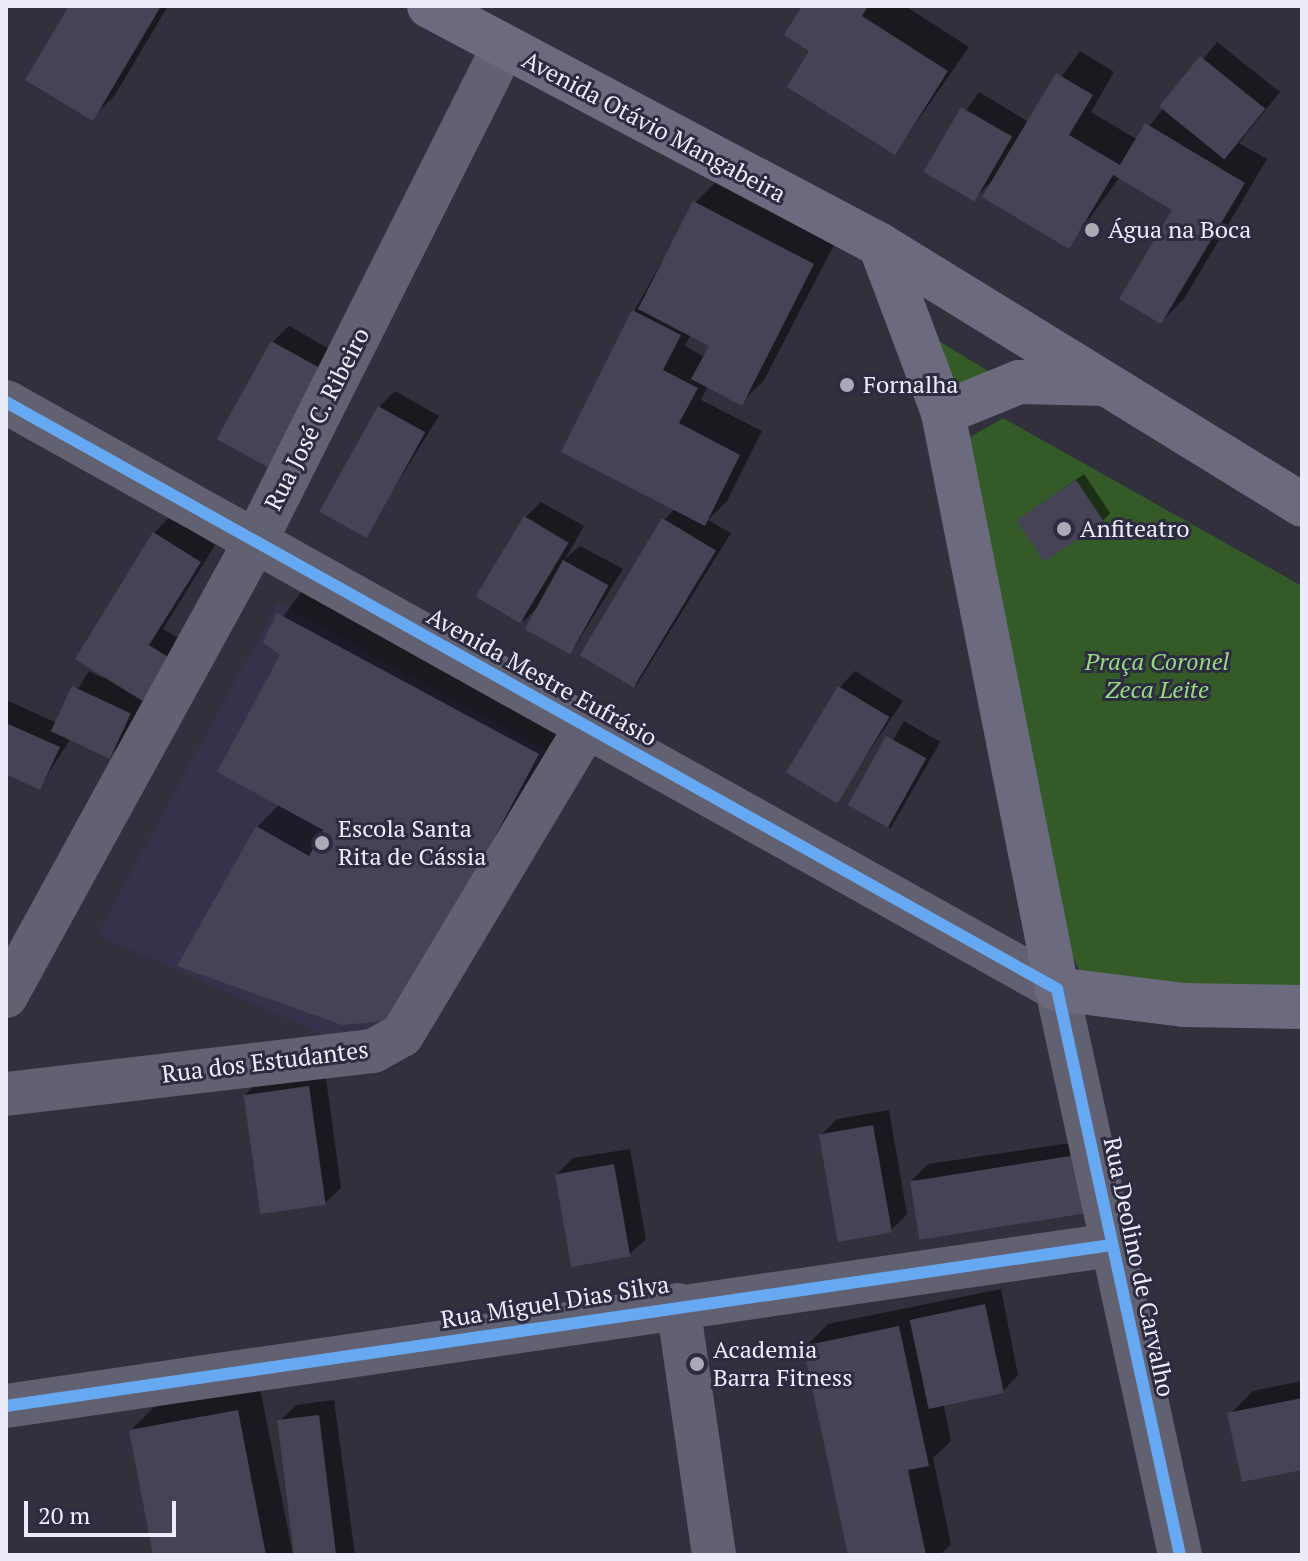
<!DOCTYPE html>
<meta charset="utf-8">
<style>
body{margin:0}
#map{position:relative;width:1308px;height:1561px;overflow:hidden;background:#31303c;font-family:"PT Serif",serif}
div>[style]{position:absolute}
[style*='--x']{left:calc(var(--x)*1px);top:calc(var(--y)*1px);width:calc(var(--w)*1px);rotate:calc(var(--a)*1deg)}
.built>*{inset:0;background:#35334c}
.green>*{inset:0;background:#345a27}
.shadow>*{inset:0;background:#0007;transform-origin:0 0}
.building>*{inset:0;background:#464356;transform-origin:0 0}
.minor>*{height:44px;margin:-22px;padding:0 22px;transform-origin:22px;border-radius:22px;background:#626171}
.major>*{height:44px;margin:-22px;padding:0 22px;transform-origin:22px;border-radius:22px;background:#6c6a7e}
.cycleway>*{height:12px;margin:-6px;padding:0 6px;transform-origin:6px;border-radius:6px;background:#66a8f1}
.dots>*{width:22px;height:22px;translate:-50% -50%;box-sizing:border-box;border:4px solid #2d2b41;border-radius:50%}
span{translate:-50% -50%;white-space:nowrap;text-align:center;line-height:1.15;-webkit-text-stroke:6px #2d2b41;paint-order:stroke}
.street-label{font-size:24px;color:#ebebf9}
.poi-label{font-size:24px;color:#ebebf9}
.left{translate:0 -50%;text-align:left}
.park-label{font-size:24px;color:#95d87e;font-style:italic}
.frame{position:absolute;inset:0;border:8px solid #ebebf9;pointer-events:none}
.scale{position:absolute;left:24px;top:1501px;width:152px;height:36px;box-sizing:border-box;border:4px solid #ebebf9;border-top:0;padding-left:10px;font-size:24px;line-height:28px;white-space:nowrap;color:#ebebf9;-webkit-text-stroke:6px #2d2b41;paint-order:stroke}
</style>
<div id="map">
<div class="built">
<i style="clip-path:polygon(278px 603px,549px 752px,393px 1030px,331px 1038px,97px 935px)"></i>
</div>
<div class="green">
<i style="clip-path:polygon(929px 335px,1006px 382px,939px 396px)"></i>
<i style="clip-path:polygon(1003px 418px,1302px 586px,1302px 1000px,1096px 1001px,1061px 935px,962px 442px)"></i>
</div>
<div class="shadow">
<i style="clip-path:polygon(71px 6px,168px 6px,115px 95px,92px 118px)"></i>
<i style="clip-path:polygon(804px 6px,905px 6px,969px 47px,895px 153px,812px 50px)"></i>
<i style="clip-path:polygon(1217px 42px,1280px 92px,1239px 143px,1267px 159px,1184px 299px,1161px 322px,1174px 209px,1120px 177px,1069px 246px,992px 181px,974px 199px,925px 170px,979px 92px,1029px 122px,1080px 51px,1114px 72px,1091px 112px,1138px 140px)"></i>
<i style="clip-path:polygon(evenodd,718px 180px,836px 241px,764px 380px,741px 403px,708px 386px,701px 400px,762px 431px,727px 501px,708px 520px,731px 533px,636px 686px,664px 520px,675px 509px,634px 311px,695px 203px,718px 180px,691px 334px,711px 345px,705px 357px,685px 346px,691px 334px)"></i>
<i style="clip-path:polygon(289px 326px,340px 355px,219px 438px,273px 342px)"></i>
<i style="clip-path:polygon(395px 391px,439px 416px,365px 535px,379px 407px)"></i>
<i style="clip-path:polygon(1084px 474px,1110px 513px,1103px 521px,1018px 520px)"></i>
<i style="clip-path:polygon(541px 502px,584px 526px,565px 559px,580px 546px,623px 569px,572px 651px,542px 603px,523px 622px,525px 518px)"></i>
<i style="clip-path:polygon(170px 517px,215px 545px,163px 629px,190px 645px,111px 756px,71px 738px,40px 787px,6px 772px,6px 700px,57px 723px,89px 671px,103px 678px,154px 533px)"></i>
<i style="clip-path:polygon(302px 591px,560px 731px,420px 994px,257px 827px,280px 804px,283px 655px,265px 641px)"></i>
<i style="clip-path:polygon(855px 671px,903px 701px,836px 801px,840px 687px)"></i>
<i style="left:904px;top:721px;width:42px;height:100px;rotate:30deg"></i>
<i style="clip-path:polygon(325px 1071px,341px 1188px,325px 1203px,245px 1095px,261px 1079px)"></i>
<i style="clip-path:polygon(889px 1110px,907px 1214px,891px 1230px,821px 1135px,837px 1119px)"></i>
<i style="clip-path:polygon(1098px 1139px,1091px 1210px,912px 1180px,928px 1164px)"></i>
<i style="clip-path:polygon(630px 1149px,646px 1239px,630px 1254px,557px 1174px,573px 1158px)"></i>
<i style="clip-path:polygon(1001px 1289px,1018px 1375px,1003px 1391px,943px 1402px,951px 1441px,933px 1458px,951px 1544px,940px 1555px,850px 1555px,805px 1347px,828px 1324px)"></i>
<i style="clip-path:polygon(1302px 1381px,1302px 1468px,1230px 1414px,1253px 1391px)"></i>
<i style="clip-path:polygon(260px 1388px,293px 1555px,155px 1555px,131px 1430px,154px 1407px)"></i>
<i style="clip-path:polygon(334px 1400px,355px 1555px,297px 1555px,280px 1421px,296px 1405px)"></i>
</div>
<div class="building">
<i style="clip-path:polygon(69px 6px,161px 6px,93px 121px,25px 80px)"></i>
<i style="clip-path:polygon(802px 6px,868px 6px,862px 16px,948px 71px,895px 155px,787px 87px,809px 51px,784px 35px)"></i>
<i style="left:1200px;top:56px;width:84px;height:65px;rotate:39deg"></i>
<i style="clip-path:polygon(1056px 73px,1093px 95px,1069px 135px,1120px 165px,1145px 123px,1245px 183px,1161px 324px,1119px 299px,1172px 210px,1113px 175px,1069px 249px,982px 197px)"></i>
<i style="left:961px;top:107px;width:59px;height:75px;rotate:30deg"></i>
<i style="clip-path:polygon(693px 201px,814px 264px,742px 406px,691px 379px,709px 346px,638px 309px)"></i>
<i style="clip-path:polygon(632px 310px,681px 335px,663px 370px,698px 388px,679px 423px,740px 455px,705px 526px,561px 452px)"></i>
<i style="left:271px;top:341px;width:62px;height:112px;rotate:29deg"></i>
<i style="left:378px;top:406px;width:54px;height:121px;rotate:29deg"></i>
<i style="left:1076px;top:480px;width:50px;height:72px;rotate:56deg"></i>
<i style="left:524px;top:516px;width:52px;height:94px;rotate:31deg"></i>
<i style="left:662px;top:518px;width:63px;height:160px;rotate:31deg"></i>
<i style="clip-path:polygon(153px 532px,201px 562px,149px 645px,176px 662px,149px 705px,75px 659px)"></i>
<i style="left:563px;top:560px;width:52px;height:79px;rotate:29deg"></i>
<i style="clip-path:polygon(277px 613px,539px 754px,397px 1020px,342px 1025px,177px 966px,256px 826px,309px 856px,323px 830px,217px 772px,280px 655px,263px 642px)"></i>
<i style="left:72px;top:686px;width:65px;height:50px;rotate:25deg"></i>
<i style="left:838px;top:686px;width:60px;height:101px;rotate:31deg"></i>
<i style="clip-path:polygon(6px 723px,60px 747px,40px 790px,6px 774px)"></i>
<i style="left:886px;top:736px;width:46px;height:79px;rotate:29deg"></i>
<i style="left:309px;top:1086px;width:120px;height:66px;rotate:82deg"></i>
<i style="left:873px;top:1125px;width:109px;height:55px;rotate:80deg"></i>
<i style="left:1083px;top:1154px;width:59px;height:175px;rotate:81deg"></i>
<i style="left:614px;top:1164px;width:94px;height:60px;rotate:80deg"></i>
<i style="left:985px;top:1304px;width:91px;height:77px;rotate:78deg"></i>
<i style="clip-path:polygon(899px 1326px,929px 1466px,908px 1470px,926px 1555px,848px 1555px,803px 1346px)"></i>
<i style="clip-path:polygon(1302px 1398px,1302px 1470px,1242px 1482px,1227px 1413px)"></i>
<i style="clip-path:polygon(238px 1410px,266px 1555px,153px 1555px,129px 1430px)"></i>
<i style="left:319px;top:1415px;width:141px;height:42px;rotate:83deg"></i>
</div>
<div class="minor">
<i style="--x:6;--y:402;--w:1204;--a:29.18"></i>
<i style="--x:1057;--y:989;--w:579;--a:77.74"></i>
<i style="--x:6;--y:996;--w:518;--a:-61.26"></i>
<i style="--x:255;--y:542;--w:553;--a:-63.34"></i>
<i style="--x:6;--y:1094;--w:370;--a:-6.7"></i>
<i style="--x:373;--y:1051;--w:33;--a:-29"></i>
<i style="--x:402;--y:1035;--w:359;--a:-59.1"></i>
<i style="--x:678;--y:1305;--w:253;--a:81.8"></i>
<i style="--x:6;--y:1406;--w:1117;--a:-8.29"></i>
</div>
<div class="major">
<i style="--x:429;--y:6;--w:510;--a:27.92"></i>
<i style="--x:880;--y:245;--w:496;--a:31.6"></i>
<i style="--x:880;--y:245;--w:179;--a:69.4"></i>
<i style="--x:943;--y:413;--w:587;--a:78.8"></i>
<i style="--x:1057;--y:989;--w:128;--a:7.2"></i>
<i style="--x:1184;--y:1005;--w:118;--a:1"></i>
<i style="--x:943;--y:413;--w:82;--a:-22.2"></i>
<i style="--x:1019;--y:382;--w:86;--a:1.3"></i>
</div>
<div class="cycleway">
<i style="--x:6;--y:402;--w:1204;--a:29.18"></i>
<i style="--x:1057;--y:989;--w:579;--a:77.74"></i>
<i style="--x:6;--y:1406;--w:1117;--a:-8.29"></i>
</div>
<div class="dots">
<i style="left:1092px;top:230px;background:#aaaab7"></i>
<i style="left:847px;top:385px;background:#aaaab7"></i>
<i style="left:1064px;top:529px;background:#aaaab7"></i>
<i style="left:322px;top:843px;background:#aaaab7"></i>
<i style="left:697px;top:1364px;background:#aaaab7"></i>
</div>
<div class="street-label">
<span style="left:654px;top:127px;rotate:28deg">Avenida Otávio Mangabeira</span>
<span style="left:317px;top:419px;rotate:-63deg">Rua José C. Ribeiro</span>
<span style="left:542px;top:677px;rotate:29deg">Avenida Mestre Eufrásio</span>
<span style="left:265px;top:1062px;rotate:-7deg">Rua dos Estudantes</span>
<span style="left:1139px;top:1267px;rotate:78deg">Rua Deolino de Carvalho</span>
<span style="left:555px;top:1302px;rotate:-9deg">Rua Miguel Dias Silva</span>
</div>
<div class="poi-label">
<span class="left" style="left:1108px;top:230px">Água na Boca</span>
<span class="left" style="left:863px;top:385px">Fornalha</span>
<span class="left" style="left:1080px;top:529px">Anfiteatro</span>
<span class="left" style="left:338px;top:843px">Escola Santa<br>Rita de Cássia</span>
<span class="left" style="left:713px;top:1364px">Academia<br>Barra Fitness</span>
</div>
<div class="park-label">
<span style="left:1157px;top:676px">Praça Coronel<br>Zeca Leite</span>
</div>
<div class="frame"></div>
<div class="scale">20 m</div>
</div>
